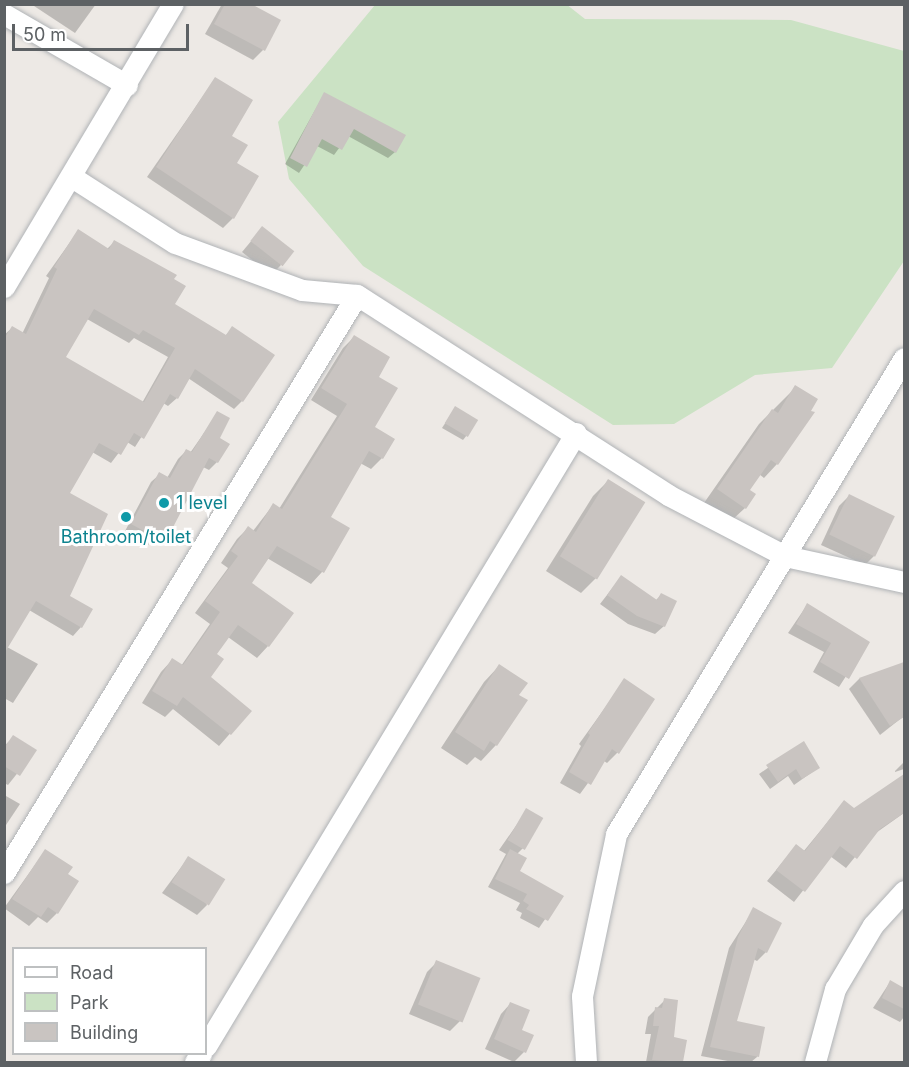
<!DOCTYPE html>
<style>
body{margin:0}
#map{position:relative;width:909px;height:1067px;overflow:hidden;background:#ede9e5;font-family:Inter,sans-serif}
div>[style]{position:absolute}
[style*='--x']{left:calc(var(--x)*1px);top:calc(var(--y)*1px);width:calc(var(--w)*1px);rotate:calc(var(--a)*1deg)}
.green>*{inset:0;background:#cbe2c4}
.shadow>*{inset:0;background:#0003}
.building>*{inset:0;background:#c9c4c1;transform-origin:0 0}
.roads{filter:drop-shadow(0 0 2px #b0b3b6) drop-shadow(0 0 2px #b0b3b6)}
.minor>*{height:21px;margin:-10.5px;padding:0 10.5px;transform-origin:10.5px;border-radius:10.5px;background:#fff}
.dots>*{width:16px;height:16px;translate:-50% -50%;box-sizing:border-box;border:3px solid #fff;border-radius:50%}
span{translate:-50% -50%;white-space:nowrap;text-align:center;line-height:1.15;-webkit-text-stroke:6px #fff;paint-order:stroke}
.culture-label{font-size:18px;color:#0d838f}
.left{translate:0 -50%;text-align:left}
.frame{position:absolute;inset:0;border:6px solid #5d6164;pointer-events:none}
.legend{position:absolute;left:12px;top:947px;width:195px;height:108px;box-sizing:border-box;background:#fff;border:2px solid #bec0c1;margin:0;padding:8px 10px;list-style:none;font-size:18px;color:#5d6164}
.legend li{display:flex;align-items:center;gap:12px;height:30px}
.legend b{width:30px;border:2px solid #bec0c1}
.scale{position:absolute;left:12px;top:24px;width:177px;height:27px;box-sizing:border-box;border:3px solid #5d6164;border-top:0;padding-left:8px;font-size:18px;line-height:21px;white-space:nowrap;color:#5d6164;-webkit-text-stroke:4px #fff;paint-order:stroke}
</style>
<div id="map">
<div class="green">
<i style="clip-path:polygon(566px 4px,585px 19px,791px 20px,904px 51px,904px 261px,832px 368px,755px 375px,674px 424px,613px 425px,363px 266px,289px 179px,278px 122px,375px 5px)"></i>
</div>
<div class="shadow">
<i style="clip-path:polygon(31px 4px,96px 4px,75px 33px)"></i>
<i style="clip-path:polygon(222px 4px,248px 4px,263px 50px,253px 60px,205px 34px)"></i>
<i style="clip-path:polygon(215px 79px,235px 164px,233px 218px,223px 228px,147px 177px)"></i>
<i style="clip-path:polygon(324px 94px,404px 135px,395px 152px,388px 158px,348px 136px,334px 155px,317px 146px,299px 173px,285px 164px)"></i>
<i style="clip-path:polygon(262px 228px,281px 265px,271px 275px,242px 252px)"></i>
<i style="clip-path:polygon(evenodd,78px 231px,107px 249px,114px 242px,172px 280px,173px 304px,225px 336px,233px 328px,242px 401px,234px 409px,188px 378px,177px 398px,168px 406px,163px 403px,135px 447px,127px 442px,111px 463px,92px 452px,68px 494px,68px 597px,81px 627px,73px 636px,29px 610px,7px 647px,38px 664px,13px 703px,4px 698px,4px 335px,12px 328px,22px 334px,49px 278px,46px 276px,78px 231px,87px 319px,129px 343px,134px 338px,168px 357px,142px 403px,64px 358px,87px 319px)"></i>
<i style="clip-path:polygon(354px 337px,376px 377px,373px 428px,382px 458px,371px 469px,360px 463px,329px 517px,348px 528px,322px 572px,311px 584px,267px 558px,250px 583px,268px 646px,257px 658px,228px 637px,215px 655px,209px 677px,250px 711px,219px 746px,173px 709px,165px 717px,142px 703px,161px 672px,172px 660px,181px 666px,210px 624px,195px 613px,228px 568px,221px 563px,237px 539px,248px 528px,253px 531px,273px 505px,279px 509px,337px 416px,311px 400px,343px 348px)"></i>
<i style="clip-path:polygon(796px 387px,777px 464px,764px 478px,759px 474px,748px 490px,745px 508px,731px 521px,704px 503px,759px 424px)"></i>
<i style="clip-path:polygon(455px 408px,467px 435px,463px 440px,442px 428px)"></i>
<i style="clip-path:polygon(218px 413px,217px 462px,209px 470px,203px 467px,168px 534px,160px 542px,154px 539px,148px 545px,124px 533px,151px 482px,160px 474px,167px 478px,178px 459px,186px 451px,190px 453px)"></i>
<i style="clip-path:polygon(608px 481px,596px 578px,581px 593px,546px 571px,593px 496px)"></i>
<i style="clip-path:polygon(849px 496px,875px 555px,865px 565px,821px 545px,839px 506px)"></i>
<i style="clip-path:polygon(621px 577px,655px 601px,661px 595px,664px 626px,655px 634px,628px 624px,600px 604px)"></i>
<i style="clip-path:polygon(807px 605px,868px 642px,839px 687px,813px 672px,824px 652px,788px 633px)"></i>
<i style="clip-path:polygon(904px 664px,904px 716px,880px 735px,849px 689px,859px 679px)"></i>
<i style="clip-path:polygon(499px 666px,517px 696px,496px 745px,481px 761px,475px 757px,467px 765px,441px 748px,484px 682px)"></i>
<i style="clip-path:polygon(625px 680px,653px 700px,617px 753px,607px 763px,604px 761px,580px 794px,560px 783px,581px 746px,579px 744px)"></i>
<i style="clip-path:polygon(14px 737px,35px 751px,8px 785px,4px 783px,4px 746px)"></i>
<i style="clip-path:polygon(804px 743px,818px 768px,794px 785px,788px 776px,770px 789px,759px 774px)"></i>
<i style="clip-path:polygon(904px 762px,904px 769px,895px 772px,895px 771px)"></i>
<i style="clip-path:polygon(904px 776px,904px 813px,873px 835px,846px 868px,830px 856px,794px 902px,767px 881px,796px 846px,803px 852px,844px 802px,854px 810px)"></i>
<i style="clip-path:polygon(6px 796px,20px 804px,6px 825px,4px 797px)"></i>
<i style="clip-path:polygon(527px 810px,523px 848px,517px 854px,518px 871px,561px 896px,539px 928px,520px 918px,522px 913px,516px 910px,520px 903px,488px 887px,506px 854px,499px 850px)"></i>
<i style="clip-path:polygon(45px 851px,66px 875px,57px 913px,47px 923px,38px 917px,29px 926px,4px 908px)"></i>
<i style="clip-path:polygon(188px 858px,207px 905px,197px 915px,162px 893px)"></i>
<i style="clip-path:polygon(754px 909px,766px 952px,757px 961px,753px 959px,735px 1022px,763px 1029px,757px 1057px,751px 1062px,733px 1062px,701px 1056px,729px 948px)"></i>
<i style="clip-path:polygon(437px 962px,460px 1021px,450px 1031px,409px 1014px,427px 972px)"></i>
<i style="clip-path:polygon(890px 982px,904px 990px,904px 1017px,900px 1022px,873px 1008px)"></i>
<i style="clip-path:polygon(665px 1000px,672px 1039px,685px 1041px,681px 1062px,646px 1062px,651px 1034px,645px 1034px,648px 1017px)"></i>
<i style="clip-path:polygon(511px 1003px,524px 1052px,514px 1062px,485px 1049px,501px 1014px)"></i>
</div>
<div class="building">
<i style="clip-path:polygon(225px 4px,251px 4px,281px 20px,265px 51px,214px 24px)"></i>
<i style="clip-path:polygon(215px 77px,253px 100px,232px 136px,248px 145px,237px 163px,259px 176px,234px 219px,156px 167px)"></i>
<i style="clip-path:polygon(324px 92px,406px 135px,396px 153px,354px 129px,342px 150px,322px 139px,307px 167px,290px 158px)"></i>
<i style="left:262px;top:226px;width:41px;height:19px;rotate:38deg"></i>
<i style="clip-path:polygon(evenodd,78px 229px,109px 249px,114px 240px,177px 275px,174px 279px,186px 286px,175px 304px,226px 335px,232px 326px,275px 355px,243px 402px,195px 369px,178px 399px,170px 394px,144px 439px,134px 433px,121px 455px,99px 443px,70px 493px,108px 514px,70px 596px,93px 609px,82px 628px,36px 601px,4px 654px,4px 339px,12px 326px,26px 334px,57px 269px,54px 267px,78px 229px,94px 309px,139px 335px,143px 330px,175px 348px,144px 402px,66px 357px,94px 309px)"></i>
<i style="clip-path:polygon(354px 335px,390px 357px,379px 377px,398px 388px,375px 427px,395px 439px,383px 459px,369px 451px,331px 517px,350px 528px,324px 573px,277px 546px,252px 583px,294px 613px,269px 647px,238px 625px,217px 654px,224px 659px,211px 677px,252px 711px,231px 735px,183px 697px,177px 706px,152px 691px,172px 658px,183px 665px,220px 612px,205px 601px,238px 556px,231px 551px,248px 526px,256px 532px,273px 503px,282px 509px,347px 404px,321px 388px)"></i>
<i style="clip-path:polygon(795px 385px,818px 399px,811px 411px,815px 412px,778px 465px,771px 460px,750px 490px,756px 494px,746px 509px,717px 489px,772px 409px,778px 413px)"></i>
<i style="left:455px;top:406px;width:27px;height:20px;rotate:31deg"></i>
<i style="clip-path:polygon(217px 411px,230px 418px,220px 438px,230px 444px,218px 463px,209px 458px,169px 535px,161px 530px,157px 538px,131px 524px,159px 472px,170px 478px,186px 449px,192px 452px)"></i>
<i style="left:608px;top:479px;width:44px;height:91px;rotate:32deg"></i>
<i style="left:849px;top:494px;width:51px;height:45px;rotate:26deg"></i>
<i style="clip-path:polygon(621px 575px,657px 600px,661px 593px,677px 601px,665px 627px,637px 616px,607px 595px)"></i>
<i style="clip-path:polygon(807px 603px,870px 642px,849px 679px,820px 662px,831px 643px,796px 624px)"></i>
<i style="clip-path:polygon(904px 662px,904px 717px,890px 726px,859px 678px)"></i>
<i style="clip-path:polygon(499px 664px,528px 683px,519px 695px,528px 700px,497px 746px,490px 741px,484px 751px,455px 732px)"></i>
<i style="clip-path:polygon(624px 678px,655px 699px,619px 754px,612px 749px,591px 785px,569px 772px,590px 735px,588px 733px)"></i>
<i style="clip-path:polygon(13px 735px,37px 750px,20px 776px,4px 766px,4px 748px)"></i>
<i style="clip-path:polygon(804px 741px,820px 768px,802px 779px,796px 769px,778px 782px,766px 765px)"></i>
<i style="clip-path:polygon(904px 774px,904px 813px,880px 829px,857px 859px,840px 846px,805px 892px,776px 870px,796px 844px,805px 851px,844px 800px,854px 808px)"></i>
<i style="left:526px;top:808px;width:20px;height:37px;rotate:30deg"></i>
<i style="clip-path:polygon(45px 849px,73px 867px,68px 874px,79px 881px,58px 914px,48px 907px,41px 917px,12px 899px)"></i>
<i style="clip-path:polygon(510px 849px,527px 858px,520px 871px,564px 896px,548px 921px,526px 909px,529px 905px,523px 901px,527px 894px,495px 879px)"></i>
<i style="left:188px;top:856px;width:44px;height:31px;rotate:32deg"></i>
<i style="clip-path:polygon(753px 907px,782px 923px,767px 953px,758px 948px,737px 1021px,765px 1027px,759px 1057px,710px 1047px,738px 937px)"></i>
<i style="left:436px;top:960px;width:48px;height:48px;rotate:22deg"></i>
<i style="clip-path:polygon(890px 980px,904px 988px,904px 1009px,882px 998px)"></i>
<i style="clip-path:polygon(664px 998px,678px 1000px,674px 1037px,687px 1040px,683px 1062px,652px 1060px,659px 1026px,653px 1026px,655px 1007px,662px 1008px)"></i>
<i style="clip-path:polygon(510px 1002px,530px 1010px,522px 1030px,534px 1035px,526px 1053px,494px 1039px)"></i>
</div>
<div class="roads">
<div class="minor">
<i style="--x:4;--y:14;--w:142;--a:30"></i>
<i style="--x:72;--y:177;--w:122;--a:32.7"></i>
<i style="--x:175;--y:243;--w:135;--a:20.3"></i>
<i style="--x:302;--y:290;--w:55;--a:5.2"></i>
<i style="--x:4;--y:287;--w:330;--a:-59.2"></i>
<i style="--x:4;--y:873;--w:677;--a:-58.59"></i>
<i style="--x:357;--y:295;--w:370;--a:32.7"></i>
<i style="--x:668;--y:495;--w:132;--a:27.5"></i>
<i style="--x:785;--y:556;--w:122;--a:12.3"></i>
<i style="--x:206;--y:1046;--w:716;--a:-58.89"></i>
<i style="--x:195;--y:1062;--w:10;--a:-53"></i>
<i style="--x:586;--y:1062;--w:66;--a:-93.5"></i>
<i style="--x:582;--y:996;--w:166;--a:-78.1"></i>
<i style="--x:616;--y:834;--w:556;--a:-58.82"></i>
<i style="--x:815;--y:1062;--w:76;--a:-74.7"></i>
<i style="--x:835;--y:989;--w:74;--a:-59.3"></i>
<i style="--x:873;--y:925;--w:46;--a:-47.6"></i>
</div>
</div>
<div class="dots">
<i style="left:164px;top:503px;background:#0f9aa8"></i>
<i style="left:126px;top:517px;background:#0f9aa8"></i>
</div>
<div class="culture-label">
<span class="left" style="left:176px;top:503px">1 level</span>
<span style="left:126px;top:537px">Bathroom/toilet</span>
</div>
<div class="frame"></div>
<ul class="legend">
<li><b style="height:8px;background:#fff"></b>Road</li>
<li><b style="height:16px;background:#cbe2c4"></b>Park</li>
<li><b style="height:16px;background:#c9c4c1"></b>Building</li>
</ul>
<div class="scale">50 m</div>
</div>
